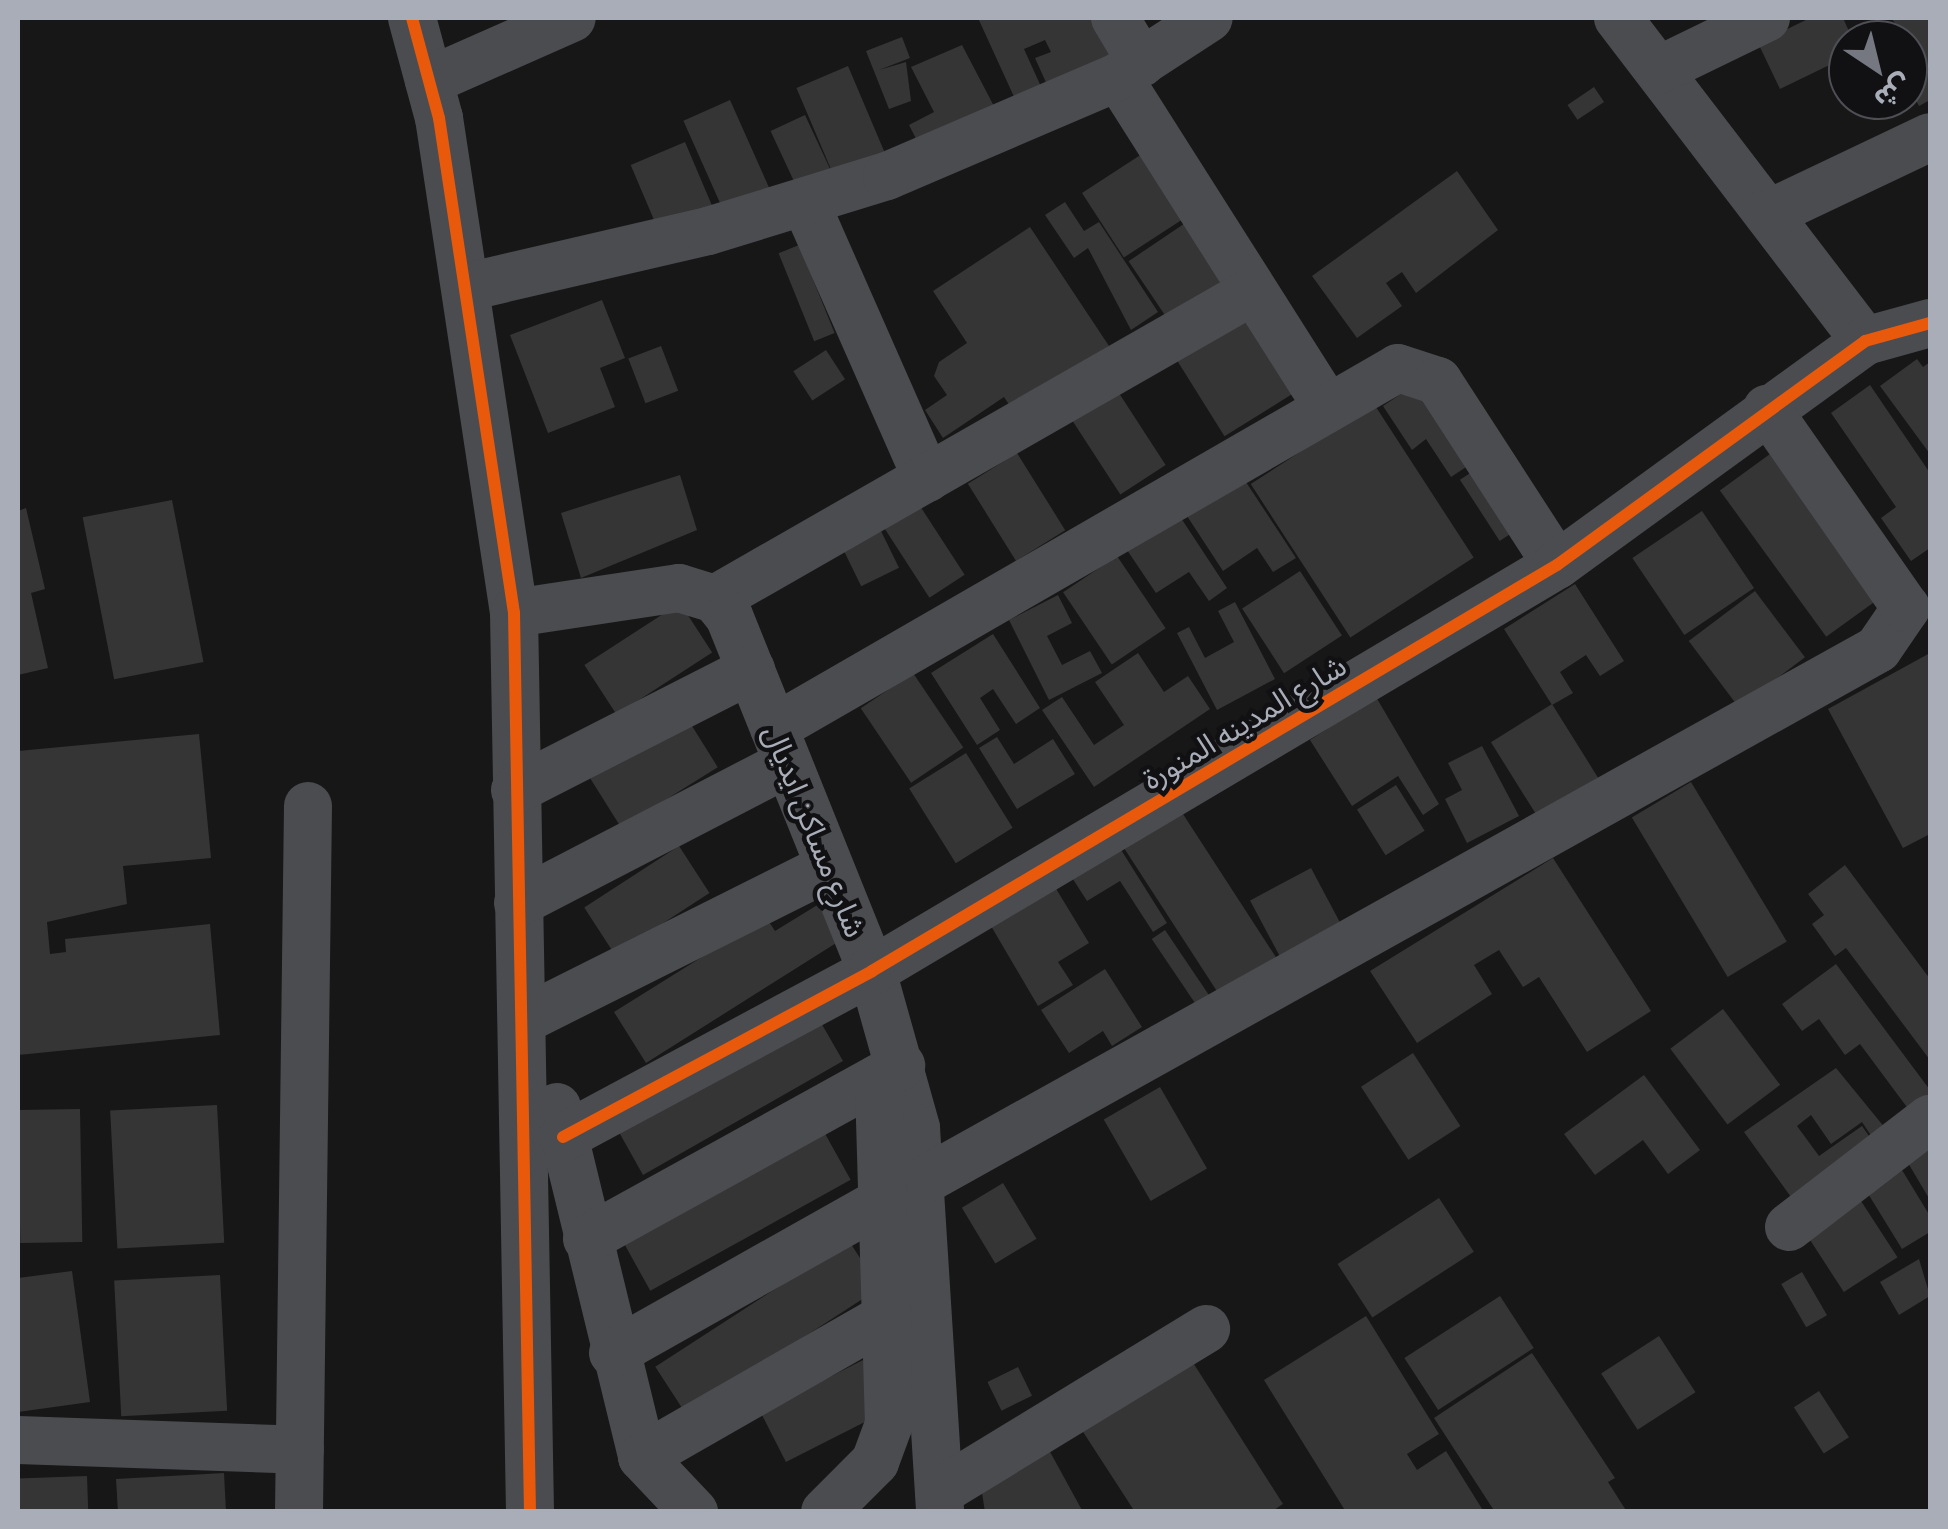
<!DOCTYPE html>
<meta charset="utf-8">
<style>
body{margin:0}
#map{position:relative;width:1948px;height:1529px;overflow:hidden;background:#171717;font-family:Manrope,"Noto Sans Arabic",sans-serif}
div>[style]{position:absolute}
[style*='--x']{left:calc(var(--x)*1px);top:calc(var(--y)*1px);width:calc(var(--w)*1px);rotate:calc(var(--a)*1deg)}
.building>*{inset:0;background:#353536;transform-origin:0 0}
.minor>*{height:48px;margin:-24px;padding:0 24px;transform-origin:24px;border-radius:24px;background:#4b4c50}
.cycleway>*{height:12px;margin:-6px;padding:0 6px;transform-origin:6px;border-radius:6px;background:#e8590c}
span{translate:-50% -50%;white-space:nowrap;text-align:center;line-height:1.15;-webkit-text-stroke:9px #111113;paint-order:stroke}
.street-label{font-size:30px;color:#a8adb8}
.frame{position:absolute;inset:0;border:20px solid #a8adb8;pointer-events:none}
.north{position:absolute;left:1828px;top:20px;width:100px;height:100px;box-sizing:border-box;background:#111113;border:2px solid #4d4f55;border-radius:50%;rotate:145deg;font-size:28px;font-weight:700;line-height:40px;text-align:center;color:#a8adb8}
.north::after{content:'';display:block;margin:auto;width:35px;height:45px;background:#757880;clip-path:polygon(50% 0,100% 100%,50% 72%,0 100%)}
</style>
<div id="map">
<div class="building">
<i style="clip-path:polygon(978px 18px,1095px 18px,1118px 69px,1053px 98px,1035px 58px,1051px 52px,1045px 40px,1024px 49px,1057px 122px,1031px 134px)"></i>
<i style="clip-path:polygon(1810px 18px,1843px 18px,1853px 40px,1848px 56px,1780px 89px,1758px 43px)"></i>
<i style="clip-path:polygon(1891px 18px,1930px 18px,1930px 100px,1919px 106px,1908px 85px,1908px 40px)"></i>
<i style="clip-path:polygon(902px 37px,910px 58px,879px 70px,906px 62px,911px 101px,889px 109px,866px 51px)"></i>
<i style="clip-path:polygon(962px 45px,1008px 133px,933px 172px,909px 125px,934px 112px,911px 67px)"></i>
<i style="left:848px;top:66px;width:102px;height:56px;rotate:67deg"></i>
<i style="left:1594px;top:87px;width:18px;height:32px;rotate:56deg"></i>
<i style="left:730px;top:100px;width:107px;height:51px;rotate:66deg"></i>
<i style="left:805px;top:115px;width:62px;height:38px;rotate:65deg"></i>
<i style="left:1165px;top:139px;width:77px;height:99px;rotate:57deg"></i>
<i style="left:685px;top:142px;width:81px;height:59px;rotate:67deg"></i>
<i style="clip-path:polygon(1457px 171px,1498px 230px,1416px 293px,1402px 272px,1386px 283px,1402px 306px,1357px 338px,1312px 276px)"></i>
<i style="clip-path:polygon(1065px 202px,1084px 231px,1099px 222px,1158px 312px,1131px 330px,1088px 248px,1074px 258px,1045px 215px)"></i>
<i style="left:1209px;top:207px;width:70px;height:97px;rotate:56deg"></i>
<i style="clip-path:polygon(1030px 227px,1109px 346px,1012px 409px,1004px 397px,943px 438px,925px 410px,947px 395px,934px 376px,939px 362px,967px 343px,933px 291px)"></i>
<i style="left:799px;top:245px;width:95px;height:22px;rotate:68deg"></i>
<i style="left:1276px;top:298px;width:90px;height:117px;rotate:58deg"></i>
<i style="clip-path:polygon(602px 300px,625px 358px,600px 368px,615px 407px,548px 433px,510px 335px)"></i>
<i style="left:661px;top:346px;width:48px;height:35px;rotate:69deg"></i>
<i style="left:826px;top:350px;width:35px;height:39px;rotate:57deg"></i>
<i style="clip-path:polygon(1917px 359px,1923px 367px,1930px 362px,1930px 454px,1880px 386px)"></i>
<i style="clip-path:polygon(1447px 363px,1501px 444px,1451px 477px,1426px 439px,1412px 450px,1383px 406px)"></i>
<i style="clip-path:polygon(1870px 385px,1930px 473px,1930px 548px,1911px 561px,1881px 518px,1896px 507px,1831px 413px)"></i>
<i style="left:1115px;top:387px;width:93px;height:54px;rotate:57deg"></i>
<i style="left:1374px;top:404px;width:183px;height:147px;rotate:57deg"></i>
<i style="left:1017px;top:453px;width:91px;height:58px;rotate:58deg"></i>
<i style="left:1501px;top:453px;width:73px;height:49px;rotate:57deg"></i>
<i style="left:1770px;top:454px;width:181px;height:62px;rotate:54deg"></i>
<i style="clip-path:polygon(680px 475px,697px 530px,581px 578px,561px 513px)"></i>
<i style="clip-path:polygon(1244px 479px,1296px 558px,1273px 572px,1257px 548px,1223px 571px,1187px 516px)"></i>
<i style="left:172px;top:500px;width:165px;height:91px;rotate:79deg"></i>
<i style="left:920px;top:506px;width:82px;height:42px;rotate:57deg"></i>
<i style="clip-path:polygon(26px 508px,45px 589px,31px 593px,48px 668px,18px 675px,18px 511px)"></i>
<i style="left:1702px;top:511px;width:93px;height:84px;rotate:56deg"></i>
<i style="clip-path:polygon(1179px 515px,1227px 588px,1209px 601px,1189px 572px,1156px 593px,1127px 550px)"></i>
<i style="left:881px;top:531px;width:41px;height:42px;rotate:64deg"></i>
<i style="left:1117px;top:556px;width:87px;height:65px;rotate:56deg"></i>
<i style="left:1300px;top:571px;width:77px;height:69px;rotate:57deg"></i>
<i style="clip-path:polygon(1575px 584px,1624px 661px,1600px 676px,1586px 655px,1560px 672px,1573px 693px,1552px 705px,1504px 629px)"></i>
<i style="left:1755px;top:591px;width:83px;height:83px;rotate:53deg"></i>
<i style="clip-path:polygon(1058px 595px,1072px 623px,1047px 636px,1062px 665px,1090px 651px,1102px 673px,1049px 700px,1009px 620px)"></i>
<i style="clip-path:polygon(1235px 602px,1275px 679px,1217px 710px,1177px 633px,1189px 627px,1205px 658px,1234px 642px,1218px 611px)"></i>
<i style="left:680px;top:603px;width:59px;height:114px;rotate:57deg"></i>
<i style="clip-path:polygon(993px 634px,1040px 708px,1016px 724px,993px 689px,980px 698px,1000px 730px,977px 745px,931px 673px)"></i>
<i style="clip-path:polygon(1138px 653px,1164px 692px,1188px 676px,1210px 709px,1094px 787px,1042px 710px,1062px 697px,1094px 745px,1124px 725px,1095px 682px)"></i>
<i style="clip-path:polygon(1930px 653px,1930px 834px,1903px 848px,1828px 709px)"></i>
<i style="left:913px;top:673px;width:90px;height:63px;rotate:56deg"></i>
<i style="clip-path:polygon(1376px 697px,1439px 804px,1423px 815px,1398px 776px,1352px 806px,1310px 740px)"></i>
<i style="left:1552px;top:704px;width:88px;height:72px;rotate:58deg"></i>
<i style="left:687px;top:718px;width:58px;height:114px;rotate:58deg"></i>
<i style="clip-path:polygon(199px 734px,211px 858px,123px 866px,127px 904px,47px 922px,50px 954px,66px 952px,65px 939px,210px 924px,220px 1035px,18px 1055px,18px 751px)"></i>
<i style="clip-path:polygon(997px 737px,1014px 764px,1053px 739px,1075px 774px,1017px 809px,979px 748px)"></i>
<i style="clip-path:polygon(1482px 746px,1519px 816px,1467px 843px,1445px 799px,1462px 790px,1448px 763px)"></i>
<i style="left:966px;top:753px;width:88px;height:67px;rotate:58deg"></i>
<i style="left:1691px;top:782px;width:186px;height:69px;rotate:59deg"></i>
<i style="left:1396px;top:785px;width:54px;height:46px;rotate:58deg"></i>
<i style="left:1181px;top:811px;width:180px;height:68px;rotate:57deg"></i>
<i style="clip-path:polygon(1118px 845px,1167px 923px,1153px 932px,1120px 881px,1087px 901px,1071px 876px)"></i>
<i style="left:679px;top:846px;width:56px;height:113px;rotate:57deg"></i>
<i style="clip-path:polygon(1553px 858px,1651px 1011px,1587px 1052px,1539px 977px,1523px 987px,1499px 950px,1474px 965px,1492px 994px,1417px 1043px,1370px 971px)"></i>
<i style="clip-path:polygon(1845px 865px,1930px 979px,1930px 1060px,1846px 948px,1835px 956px,1812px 924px,1824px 915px,1808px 894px)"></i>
<i style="left:1311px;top:868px;width:70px;height:69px;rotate:62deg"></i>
<i style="clip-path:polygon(1055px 887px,1089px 943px,1058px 962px,1073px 985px,1038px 1006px,991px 926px)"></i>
<i style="clip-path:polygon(819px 904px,841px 940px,646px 1063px,614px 1012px,766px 917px,775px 931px)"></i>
<i style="left:1165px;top:930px;width:80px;height:16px;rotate:56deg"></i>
<i style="clip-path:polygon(1836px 964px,1930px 1090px,1930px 1106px,1915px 1118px,1860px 1044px,1845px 1055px,1819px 1019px,1802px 1031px,1782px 1004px)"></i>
<i style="clip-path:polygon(1105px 969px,1142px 1027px,1112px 1046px,1103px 1031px,1069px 1053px,1041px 1010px)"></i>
<i style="left:1723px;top:1009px;width:95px;height:66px;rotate:53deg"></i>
<i style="clip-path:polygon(820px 1021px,843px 1061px,643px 1175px,615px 1125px)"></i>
<i style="left:1413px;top:1053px;width:87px;height:62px;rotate:57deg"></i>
<i style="clip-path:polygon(1836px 1068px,1890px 1134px,1876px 1143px,1862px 1122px,1831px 1144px,1811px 1115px,1797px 1126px,1819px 1156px,1862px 1126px,1876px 1146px,1796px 1204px,1744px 1132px)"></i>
<i style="clip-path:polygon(1644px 1075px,1700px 1150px,1668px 1174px,1643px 1140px,1595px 1175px,1564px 1134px)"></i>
<i style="left:1160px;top:1087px;width:94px;height:65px;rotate:60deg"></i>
<i style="left:217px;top:1105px;width:138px;height:107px;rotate:87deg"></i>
<i style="left:80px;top:1109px;width:133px;height:62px;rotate:89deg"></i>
<i style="left:823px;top:1130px;width:57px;height:229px;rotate:61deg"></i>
<i style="clip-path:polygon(1930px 1149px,1930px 1200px,1908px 1163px)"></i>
<i style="clip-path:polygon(1902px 1170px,1930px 1216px,1930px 1232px,1902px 1249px,1867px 1192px)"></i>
<i style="left:1003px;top:1183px;width:65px;height:48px;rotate:59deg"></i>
<i style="left:1439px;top:1198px;width:64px;height:121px;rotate:57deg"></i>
<i style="left:1861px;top:1201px;width:67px;height:64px;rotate:57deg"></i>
<i style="left:849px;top:1241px;width:56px;height:231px;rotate:57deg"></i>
<i style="clip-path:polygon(1919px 1259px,1930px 1296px,1899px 1315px,1880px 1282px)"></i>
<i style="clip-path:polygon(72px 1271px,90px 1402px,18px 1412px,18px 1278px)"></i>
<i style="left:1802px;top:1272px;width:50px;height:24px;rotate:60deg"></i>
<i style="left:220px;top:1275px;width:136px;height:106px;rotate:87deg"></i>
<i style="left:1500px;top:1296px;width:62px;height:114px;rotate:57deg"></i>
<i style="clip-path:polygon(1366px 1316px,1439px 1434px,1407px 1454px,1417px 1470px,1446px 1451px,1484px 1512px,1346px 1512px,1264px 1380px)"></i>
<i style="left:1659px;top:1336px;width:67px;height:69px;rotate:57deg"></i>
<i style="clip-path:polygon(1185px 1350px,1283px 1504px,1271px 1512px,1135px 1512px,1076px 1421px)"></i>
<i style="clip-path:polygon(1532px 1353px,1615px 1478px,1608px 1482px,1627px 1512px,1495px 1512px,1434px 1418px)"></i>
<i style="left:863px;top:1360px;width:56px;height:115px;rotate:63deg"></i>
<i style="left:1018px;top:1367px;width:32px;height:34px;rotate:64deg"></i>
<i style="left:1819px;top:1391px;width:55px;height:30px;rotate:57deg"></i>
<i style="clip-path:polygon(1043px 1439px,1083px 1512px,985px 1512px,979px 1474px)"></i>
<i style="clip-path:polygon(224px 1473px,226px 1512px,118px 1512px,116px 1479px)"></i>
<i style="left:87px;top:1476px;width:36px;height:69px;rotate:88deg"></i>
</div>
<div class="minor">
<i style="--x:412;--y:18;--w:104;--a:74.9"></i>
<i style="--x:439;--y:118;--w:501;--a:81.38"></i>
<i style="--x:514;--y:613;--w:899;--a:88.98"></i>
<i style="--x:1115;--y:18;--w:52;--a:59"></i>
<i style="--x:1618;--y:18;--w:407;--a:52.6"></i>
<i style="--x:1659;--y:70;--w:119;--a:-25.9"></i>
<i style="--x:1118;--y:77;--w:390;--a:57.6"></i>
<i style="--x:429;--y:81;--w:156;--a:-23.8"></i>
<i style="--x:805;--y:202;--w:302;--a:66.2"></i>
<i style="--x:1768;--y:214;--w:179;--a:-25.4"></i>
<i style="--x:467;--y:287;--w:247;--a:-13.1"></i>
<i style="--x:708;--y:231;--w:187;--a:-17.1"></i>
<i style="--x:887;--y:176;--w:251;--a:-23.2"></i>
<i style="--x:1118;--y:77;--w:108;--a:-33"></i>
<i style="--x:715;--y:599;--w:620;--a:-29.79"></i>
<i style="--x:514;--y:613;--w:167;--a:-8.6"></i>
<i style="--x:679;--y:588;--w:38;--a:17"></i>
<i style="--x:715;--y:599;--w:22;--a:51"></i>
<i style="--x:729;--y:616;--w:383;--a:68.1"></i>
<i style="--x:872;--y:971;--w:163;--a:74.3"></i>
<i style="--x:916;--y:1128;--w:385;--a:86.4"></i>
<i style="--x:774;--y:728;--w:720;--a:-29.98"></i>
<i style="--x:1398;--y:368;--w:42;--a:18"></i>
<i style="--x:1438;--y:381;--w:219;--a:57.1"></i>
<i style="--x:515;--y:790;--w:265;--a:-27"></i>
<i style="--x:518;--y:903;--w:304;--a:-27.4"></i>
<i style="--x:535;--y:1014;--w:329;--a:-26.6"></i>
<i style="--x:557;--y:1107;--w:360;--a:76.3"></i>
<i style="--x:642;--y:1457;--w:76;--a:46.6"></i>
<i style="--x:563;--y:1137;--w:351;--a:-28.2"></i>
<i style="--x:872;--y:971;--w:796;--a:-30.66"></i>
<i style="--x:1557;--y:565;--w:381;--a:-36"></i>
<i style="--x:1865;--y:341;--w:67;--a:-15.5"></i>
<i style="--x:923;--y:1181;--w:1093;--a:-29.12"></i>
<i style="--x:1878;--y:649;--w:50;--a:-55.7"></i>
<i style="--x:1906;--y:608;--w:243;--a:-124.9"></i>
<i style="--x:1789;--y:1227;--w:178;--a:-37.5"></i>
<i style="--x:587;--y:1239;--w:359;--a:-28.9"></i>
<i style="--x:613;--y:1353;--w:313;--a:-29.4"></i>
<i style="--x:18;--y:1440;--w:282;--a:2"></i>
<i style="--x:642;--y:1457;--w:284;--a:-29.8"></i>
<i style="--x:939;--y:1492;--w:313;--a:-31.4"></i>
<i style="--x:299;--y:1512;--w:706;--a:-89.27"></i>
<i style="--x:825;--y:1512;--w:71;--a:-45"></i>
<i style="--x:875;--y:1462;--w:40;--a:-69.8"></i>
<i style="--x:889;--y:1424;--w:346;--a:-91.7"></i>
</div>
<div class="cycleway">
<i style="--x:412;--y:18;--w:104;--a:74.9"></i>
<i style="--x:439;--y:118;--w:501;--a:81.38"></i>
<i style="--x:514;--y:613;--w:899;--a:88.98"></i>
<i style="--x:563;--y:1137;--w:351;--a:-28.2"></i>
<i style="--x:872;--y:971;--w:796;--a:-30.66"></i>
<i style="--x:1557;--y:565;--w:381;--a:-36"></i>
<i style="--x:1865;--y:341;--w:67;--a:-15.5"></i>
</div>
<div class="street-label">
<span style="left:1244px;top:722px;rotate:-31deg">شارع المدينه المنورة</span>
<span style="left:815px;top:831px;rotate:68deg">شارع مساكن ايديال</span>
</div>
<div class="frame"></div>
<div class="north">ش</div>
</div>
